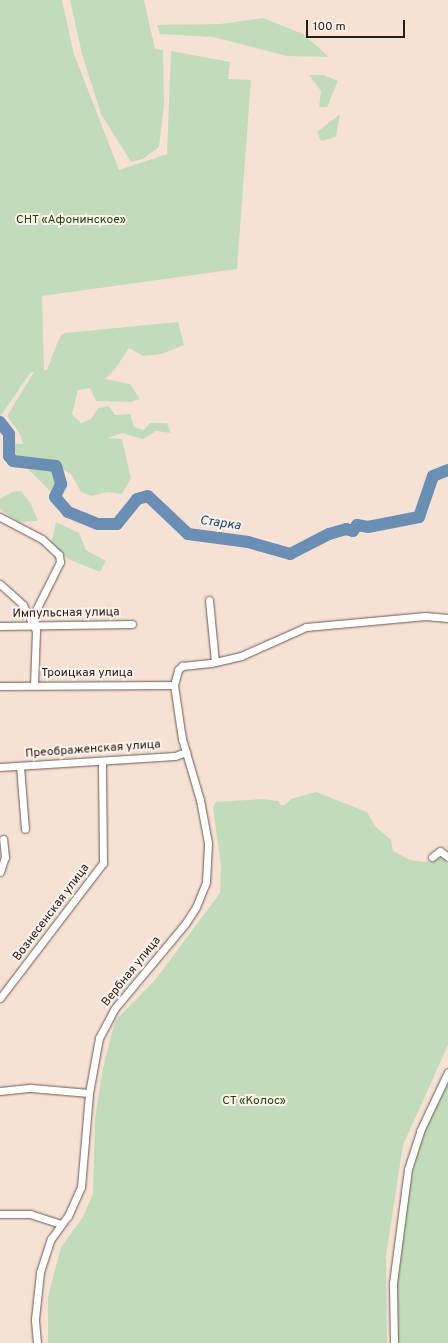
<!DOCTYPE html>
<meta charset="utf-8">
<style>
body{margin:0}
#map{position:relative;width:448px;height:1343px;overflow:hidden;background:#f6e2d5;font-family:Overpass,sans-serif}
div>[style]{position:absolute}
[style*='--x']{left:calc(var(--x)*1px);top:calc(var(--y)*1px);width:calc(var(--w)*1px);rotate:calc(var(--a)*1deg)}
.green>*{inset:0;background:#c2dcbb}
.river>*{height:12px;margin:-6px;padding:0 6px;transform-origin:6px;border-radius:6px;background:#6a8eb4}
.roads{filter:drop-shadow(0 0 1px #6b5a4e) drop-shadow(0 0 1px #6b5a4e)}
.street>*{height:7px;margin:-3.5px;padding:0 3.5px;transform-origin:3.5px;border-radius:3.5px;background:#fff}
span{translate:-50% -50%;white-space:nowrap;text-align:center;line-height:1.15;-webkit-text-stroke:4px #fdf1e9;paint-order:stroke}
.park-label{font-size:12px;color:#174408}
.street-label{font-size:12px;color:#231c17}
.water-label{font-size:13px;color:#0e4676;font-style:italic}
.scale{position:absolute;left:306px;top:20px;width:99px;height:18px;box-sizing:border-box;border:2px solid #231c17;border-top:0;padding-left:5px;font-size:12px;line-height:14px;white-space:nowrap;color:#231c17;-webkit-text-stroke:3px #fdf1e9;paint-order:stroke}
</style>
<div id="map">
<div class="green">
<i style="clip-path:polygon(0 0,62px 0,74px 54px,119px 170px,167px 154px,171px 51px,230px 62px,228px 79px,251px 80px,237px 269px,42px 296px,44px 370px,47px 370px,56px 346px,61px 335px,65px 333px,178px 322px,184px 345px,162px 354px,143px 356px,129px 348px,115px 369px,105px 379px,130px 384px,140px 399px,131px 402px,96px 401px,90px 388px,78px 390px,72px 414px,81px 423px,91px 419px,98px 408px,109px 406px,115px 415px,130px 414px,134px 427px,144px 430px,150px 423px,167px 423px,171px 433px,156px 431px,143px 439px,122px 433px,108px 438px,122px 439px,131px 478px,122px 494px,107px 492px,91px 496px,81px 492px,72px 475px,57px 465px,32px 459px,20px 461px,10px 456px,10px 444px,23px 444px,20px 434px,7px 416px,34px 372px,30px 373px,0 417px)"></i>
<i style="clip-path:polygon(70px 0,144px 0,155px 49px,163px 50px,164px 104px,159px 147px,143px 159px,131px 162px,101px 114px,82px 54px)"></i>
<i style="clip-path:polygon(263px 18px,303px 34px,329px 57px,287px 56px,213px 37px,160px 34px,157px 25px,220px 24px)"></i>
<i style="clip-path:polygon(309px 75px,324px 75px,338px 81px,327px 107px,319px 107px,321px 91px)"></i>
<i style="clip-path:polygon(340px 114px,336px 137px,321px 141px,317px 132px)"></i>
<i style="clip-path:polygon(34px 462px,55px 467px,59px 484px,52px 493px,28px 469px,26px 464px)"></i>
<i style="clip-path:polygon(21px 491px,31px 504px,38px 521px,18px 522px,0 509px,0 499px,12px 492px)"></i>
<i style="clip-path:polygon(56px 522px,79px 533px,86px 550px,106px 561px,100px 572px,68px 559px,51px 544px)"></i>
<i style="clip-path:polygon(316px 792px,367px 812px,375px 826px,391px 840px,393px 851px,410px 860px,424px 862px,443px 857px,448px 864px,448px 1045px,403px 1145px,386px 1256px,387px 1343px,48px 1343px,48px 1297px,61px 1247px,83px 1217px,93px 1194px,95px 1118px,103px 1068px,115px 1021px,155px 980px,220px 893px,221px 866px,213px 807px,216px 802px,262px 799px,278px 801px,281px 805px,285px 805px,291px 799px)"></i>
<i style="clip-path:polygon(448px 1079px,448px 1343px,397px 1343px,396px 1270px,407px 1201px,420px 1139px)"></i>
</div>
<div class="river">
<i style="--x:0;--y:422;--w:15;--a:53"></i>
<i style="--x:9;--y:434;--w:22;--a:90"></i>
<i style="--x:9;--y:456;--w:6;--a:51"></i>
<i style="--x:13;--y:461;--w:43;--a:6.6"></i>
<i style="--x:56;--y:466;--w:19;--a:74"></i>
<i style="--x:61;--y:484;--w:14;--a:115"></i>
<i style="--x:55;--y:497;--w:20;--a:49"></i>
<i style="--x:68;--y:512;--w:32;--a:22"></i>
<i style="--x:98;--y:524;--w:19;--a:0"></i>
<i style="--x:117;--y:524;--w:32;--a:-51"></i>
<i style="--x:137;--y:499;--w:11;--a:-15"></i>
<i style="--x:148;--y:496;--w:55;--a:43.5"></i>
<i style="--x:188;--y:534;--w:61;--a:7.6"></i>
<i style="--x:248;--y:542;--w:44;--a:15.9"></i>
<i style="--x:290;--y:554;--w:44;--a:-27.1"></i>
<i style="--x:329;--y:534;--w:18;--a:-16"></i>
<i style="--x:346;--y:529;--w:7;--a:16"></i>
<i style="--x:353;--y:531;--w:7;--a:-56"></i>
<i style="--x:357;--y:525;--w:11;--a:10"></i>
<i style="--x:368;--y:527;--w:52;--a:-11.1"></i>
<i style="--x:419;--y:517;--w:43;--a:-71.1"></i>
<i style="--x:433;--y:476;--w:16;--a:-22"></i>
</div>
<div class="roads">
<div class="street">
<i style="--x:0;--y:517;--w:47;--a:27.6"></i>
<i style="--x:42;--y:539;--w:23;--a:43"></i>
<i style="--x:59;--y:555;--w:7;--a:82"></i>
<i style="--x:60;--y:562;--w:51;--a:116.6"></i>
<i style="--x:37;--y:608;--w:17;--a:100"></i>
<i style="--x:0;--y:584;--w:31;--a:42"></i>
<i style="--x:23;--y:605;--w:29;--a:63"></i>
<i style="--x:36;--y:631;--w:54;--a:92.1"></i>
<i style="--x:209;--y:600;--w:62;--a:84.5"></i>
<i style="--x:0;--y:626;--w:132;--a:-0.9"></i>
<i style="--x:0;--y:686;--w:174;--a:-0.3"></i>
<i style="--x:20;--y:766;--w:63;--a:85.5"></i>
<i style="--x:0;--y:767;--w:175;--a:-3.6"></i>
<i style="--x:175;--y:756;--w:12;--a:-20"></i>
<i style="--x:432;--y:857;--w:10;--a:-37"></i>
<i style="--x:440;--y:851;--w:10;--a:37"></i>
<i style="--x:0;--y:872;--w:16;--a:-72"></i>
<i style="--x:5;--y:857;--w:18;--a:-96"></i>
<i style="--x:0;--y:998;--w:170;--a:-52.7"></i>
<i style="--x:103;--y:863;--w:102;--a:-90.6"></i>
<i style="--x:0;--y:1091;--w:31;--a:-6"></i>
<i style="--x:31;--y:1088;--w:58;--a:4.9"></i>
<i style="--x:0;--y:1214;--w:30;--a:0"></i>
<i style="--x:30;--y:1214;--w:32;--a:18"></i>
<i style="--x:37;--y:1343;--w:24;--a:-95"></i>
<i style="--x:35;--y:1319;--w:47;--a:-83.9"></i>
<i style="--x:40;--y:1272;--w:35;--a:-72"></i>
<i style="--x:51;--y:1239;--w:29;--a:-54"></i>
<i style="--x:68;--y:1216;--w:32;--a:-66"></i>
<i style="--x:81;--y:1187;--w:94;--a:-85.1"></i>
<i style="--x:89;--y:1093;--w:56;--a:-79.7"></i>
<i style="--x:99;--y:1038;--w:34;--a:-62"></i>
<i style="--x:115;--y:1008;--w:109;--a:-50.2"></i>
<i style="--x:185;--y:924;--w:20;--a:-57"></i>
<i style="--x:196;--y:907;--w:27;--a:-68"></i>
<i style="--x:206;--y:882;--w:39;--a:-87"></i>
<i style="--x:208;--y:843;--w:44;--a:-100.5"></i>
<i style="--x:200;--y:800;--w:64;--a:-106.4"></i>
<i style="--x:182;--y:739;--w:55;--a:-98.4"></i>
<i style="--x:174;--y:685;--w:16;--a:-75"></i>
<i style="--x:178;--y:670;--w:6;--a:-45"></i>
<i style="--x:182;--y:666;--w:29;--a:-6"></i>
<i style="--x:211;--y:663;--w:31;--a:-13"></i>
<i style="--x:241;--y:656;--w:71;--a:-24"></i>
<i style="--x:306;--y:627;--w:120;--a:-5.3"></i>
<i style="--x:425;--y:616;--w:23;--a:5"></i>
<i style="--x:394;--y:1343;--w:60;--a:-91"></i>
<i style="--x:393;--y:1283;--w:115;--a:-82.5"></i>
<i style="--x:408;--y:1169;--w:40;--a:-72"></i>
<i style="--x:420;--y:1131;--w:65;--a:-64.6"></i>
</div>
</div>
<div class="park-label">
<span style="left:71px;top:221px">СНТ «Афонинское»</span>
<span style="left:254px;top:1102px">СТ «Колос»</span>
</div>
<div class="street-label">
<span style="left:66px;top:614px;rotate:-1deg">Импульсная улица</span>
<span style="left:87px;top:674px">Троицкая улица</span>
<span style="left:93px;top:750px;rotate:-4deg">Преображенская улица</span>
<span style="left:52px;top:913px;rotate:-53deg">Вознесенская улица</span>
<span style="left:132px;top:972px;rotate:-51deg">Вербная улица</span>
</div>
<div class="water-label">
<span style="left:220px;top:524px;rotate:8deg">Старка</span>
</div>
<div class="scale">100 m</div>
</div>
